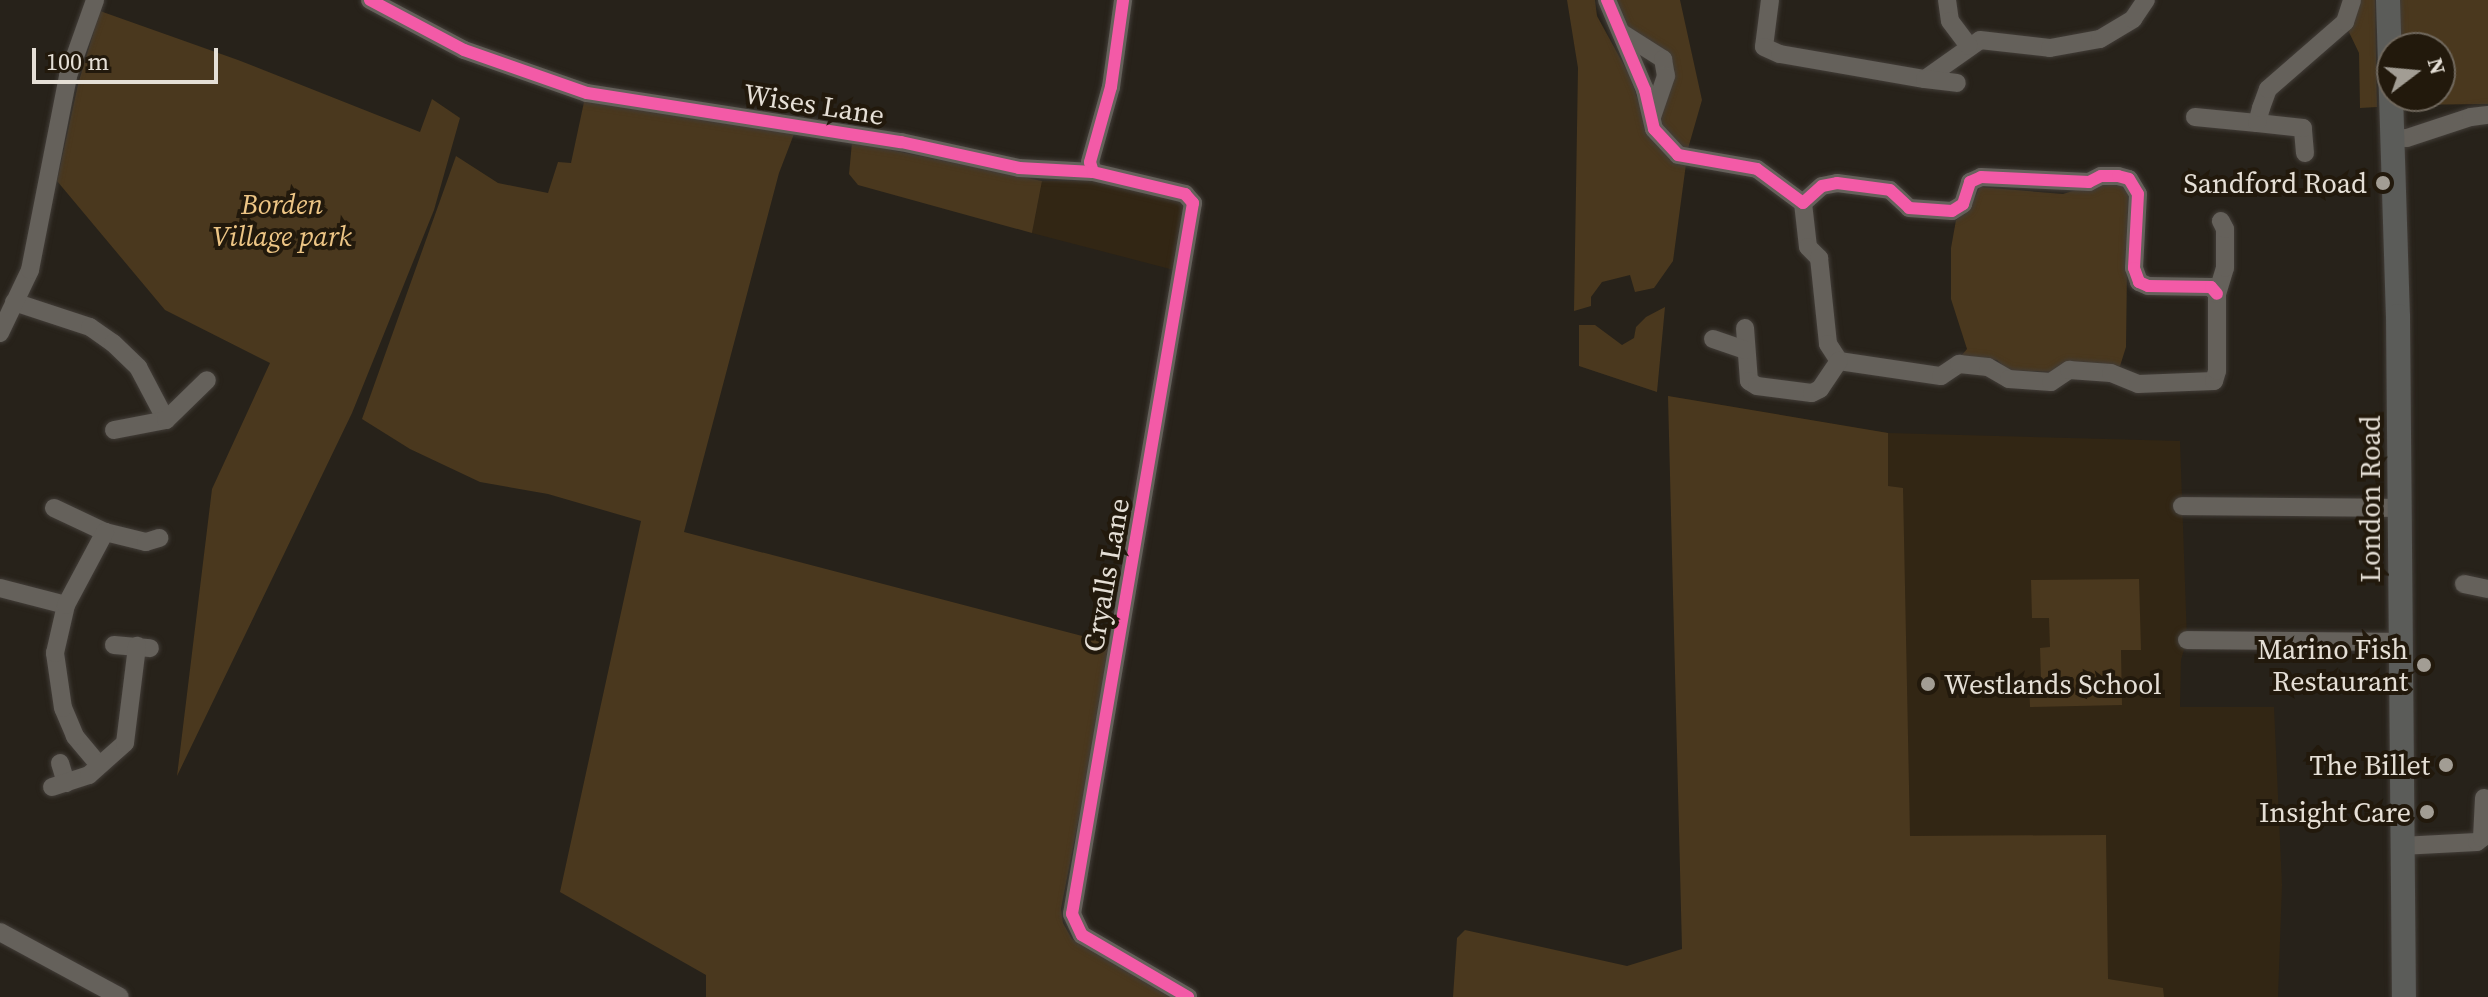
<!DOCTYPE html>
<style>
body{margin:0}
#map{position:relative;width:2488px;height:997px;overflow:hidden;background:#27221a;font-family:"Source Serif 4",serif}
div>[style]{position:absolute}
[style*='--x']{left:calc(var(--x)*1px);top:calc(var(--y)*1px);width:calc(var(--w)*1px);rotate:calc(var(--a)*1deg)}
.built>*{inset:0;background:#322614}
.green>*{inset:0;background:#4a381e}
.roads{filter:drop-shadow(0 0 2px #423d38) drop-shadow(0 0 2px #423d38)}
.minor>*{height:18px;margin:-9px;padding:0 9px;transform-origin:9px;border-radius:9px;background:#65615b}
.major>*{height:24px;margin:-12px;padding:0 12px;transform-origin:12px;border-radius:12px;background:#5b5c59}
.cycleway>*{height:12px;margin:-6px;padding:0 6px;transform-origin:6px;border-radius:6px;background:#f35aa7}
.dots>*{width:22px;height:22px;translate:-50% -50%;box-sizing:border-box;border:4px solid #22190c;border-radius:50%}
span{translate:-50% -50%;white-space:nowrap;text-align:center;line-height:1.15;-webkit-text-stroke:8px #22190c;paint-order:stroke}
.street-label{font-size:28px;color:#e5dfd6}
.poi-label{font-size:28px;color:#e5dfd6}
.right{translate:-100% -50%;text-align:right}
.left{translate:0 -50%;text-align:left}
.park-label{font-size:28px;color:#edc585;font-style:italic}
.north{position:absolute;left:2376px;top:32px;width:80px;height:80px;box-sizing:border-box;background:#22190c;border:2px solid #70685d;border-radius:50%;rotate:74deg;font-size:22px;font-weight:700;line-height:32px;text-align:center;color:#e5dfd6}
.north::after{content:'';display:block;margin:auto;width:28px;height:36px;background:#a29d94;clip-path:polygon(50% 0,100% 100%,50% 72%,0 100%)}
.scale{position:absolute;left:32px;top:48px;width:186px;height:36px;box-sizing:border-box;border:4px solid #e5dfd6;border-top:0;padding-left:10px;font-size:24px;line-height:28px;white-space:nowrap;color:#e5dfd6;-webkit-text-stroke:6px #22190c;paint-order:stroke}
</style>
<div id="map">
<div class="built">
<i style="clip-path:polygon(1042px 181px,1101px 181px,1176px 196px,1184px 207px,1174px 270px,1032px 233px)"></i>
<i style="clip-path:polygon(1668px 396px,1888px 433px,2180px 441px,2187px 640px,2181px 660px,2180px 707px,2274px 707px,2282px 885px,2278px 997px,1922px 997px)"></i>
</div>
<div class="green">
<i style="clip-path:polygon(1567px 0,1595px 0,1597px 16px,1630px 76px,1647px 128px,1686px 164px,1673px 261px,1654px 288px,1635px 292px,1630px 275px,1602px 282px,1591px 297px,1591px 306px,1574px 311px,1578px 68px)"></i>
<i style="clip-path:polygon(1610px 0,1680px 0,1702px 100px,1687px 152px,1657px 131px,1669px 76px,1635px 40px)"></i>
<i style="clip-path:polygon(2358px 0,2375px 0,2377px 107px,2360px 108px,2359px 53px,2347px 28px)"></i>
<i style="clip-path:polygon(2395px 0,2488px 0,2488px 104px,2398px 105px,2398px 96px,2440px 96px,2440px 48px,2397px 48px)"></i>
<i style="clip-path:polygon(100px 11px,238px 60px,420px 132px,432px 99px,460px 118px,434px 210px,352px 413px,177px 776px,212px 489px,270px 363px,165px 310px,57px 181px,78px 84px)"></i>
<i style="clip-path:polygon(590px 100px,794px 134px,779px 173px,684px 532px,1113px 644px,1061px 909px,1063px 923px,1072px 939px,1174px 997px,706px 997px,706px 975px,560px 892px,641px 521px,548px 494px,480px 482px,410px 449px,362px 419px,456px 156px,498px 183px,548px 193px,558px 162px,571px 163px,584px 102px)"></i>
<i style="clip-path:polygon(852px 142px,1042px 181px,1032px 233px,858px 185px,849px 174px)"></i>
<i style="clip-path:polygon(2098px 183px,2119px 184px,2128px 192px,2126px 347px,2120px 366px,2068px 363px,2054px 372px,2008px 370px,1997px 360px,1961px 356px,1967px 349px,1951px 299px,1951px 248px,1956px 220px,1968px 211px,1980px 187px,2063px 194px)"></i>
<i style="clip-path:polygon(1665px 307px,1657px 392px,1579px 366px,1579px 325px,1595px 325px,1622px 345px,1634px 338px,1636px 327px,1646px 317px)"></i>
<i style="clip-path:polygon(1668px 396px,1888px 433px,1888px 486px,1903px 488px,1910px 836px,2106px 835px,2108px 979px,2163px 988px,2164px 997px,1453px 997px,1457px 938px,1465px 930px,1627px 966px,1682px 949px)"></i>
<i style="clip-path:polygon(2139px 579px,2141px 650px,2121px 650px,2122px 705px,2030px 707px,2029px 679px,2041px 679px,2040px 648px,2050px 647px,2049px 618px,2032px 618px,2031px 580px)"></i>
</div>
<div class="roads">
<div class="minor">
<i style="--x:370;--y:0;--w:106;--a:28"></i>
<i style="--x:464;--y:50;--w:130;--a:19.3"></i>
<i style="--x:587;--y:93;--w:318;--a:8.9"></i>
<i style="--x:901;--y:142;--w:121;--a:12.4"></i>
<i style="--x:1019;--y:168;--w:74;--a:3.1"></i>
<i style="--x:1093;--y:172;--w:10;--a:-107"></i>
<i style="--x:1090;--y:162;--w:78;--a:-74.4"></i>
<i style="--x:1111;--y:87;--w:88;--a:-82.1"></i>
<i style="--x:1607;--y:0;--w:98;--a:67.1"></i>
<i style="--x:1645;--y:90;--w:40;--a:77"></i>
<i style="--x:1654;--y:129;--w:35;--a:47"></i>
<i style="--x:1678;--y:155;--w:80;--a:10"></i>
<i style="--x:1757;--y:169;--w:57;--a:36.5"></i>
<i style="--x:1803;--y:203;--w:25;--a:-42"></i>
<i style="--x:1822;--y:186;--w:15;--a:-11"></i>
<i style="--x:1837;--y:183;--w:53;--a:7.5"></i>
<i style="--x:1890;--y:190;--w:26;--a:43"></i>
<i style="--x:1909;--y:208;--w:43;--a:4"></i>
<i style="--x:1952;--y:211;--w:13;--a:-32"></i>
<i style="--x:1963;--y:204;--w:23;--a:-72"></i>
<i style="--x:1970;--y:182;--w:12;--a:-24"></i>
<i style="--x:1981;--y:177;--w:108;--a:2.7"></i>
<i style="--x:2089;--y:182;--w:13;--a:-27"></i>
<i style="--x:2101;--y:176;--w:17;--a:0"></i>
<i style="--x:2118;--y:176;--w:11;--a:15"></i>
<i style="--x:2129;--y:179;--w:17;--a:59"></i>
<i style="--x:2138;--y:194;--w:74;--a:93.1"></i>
<i style="--x:2134;--y:268;--w:15;--a:70"></i>
<i style="--x:2139;--y:282;--w:10;--a:24"></i>
<i style="--x:2148;--y:286;--w:63;--a:0.9"></i>
<i style="--x:2211;--y:287;--w:9;--a:49"></i>
<i style="--x:1770;--y:0;--w:47;--a:97.3"></i>
<i style="--x:1764;--y:47;--w:17;--a:24"></i>
<i style="--x:1780;--y:54;--w:147;--a:9.8"></i>
<i style="--x:1925;--y:79;--w:67;--a:-35.3"></i>
<i style="--x:1980;--y:40;--w:70;--a:6.5"></i>
<i style="--x:2050;--y:48;--w:51;--a:-10.2"></i>
<i style="--x:2100;--y:39;--w:39;--a:-31"></i>
<i style="--x:2133;--y:19;--w:23;--a:-56"></i>
<i style="--x:1947;--y:0;--w:21;--a:82"></i>
<i style="--x:1950;--y:21;--w:31;--a:53"></i>
<i style="--x:1622;--y:33;--w:49;--a:32.4"></i>
<i style="--x:1663;--y:59;--w:17;--a:80"></i>
<i style="--x:1666;--y:76;--w:43;--a:108.9"></i>
<i style="--x:1925;--y:79;--w:32;--a:7"></i>
<i style="--x:2195;--y:117;--w:62;--a:5.5"></i>
<i style="--x:2391;--y:139;--w:16;--a:-4"></i>
<i style="--x:2407;--y:138;--w:67;--a:-18.2"></i>
<i style="--x:2471;--y:117;--w:17;--a:-7"></i>
<i style="--x:2305;--y:153;--w:25;--a:-95"></i>
<i style="--x:2303;--y:128;--w:46;--a:-173.8"></i>
<i style="--x:2257;--y:123;--w:16;--a:-75"></i>
<i style="--x:2261;--y:108;--w:20;--a:-70"></i>
<i style="--x:2268;--y:89;--w:102;--a:-41"></i>
<i style="--x:2345;--y:22;--w:23;--a:-72"></i>
<i style="--x:1093;--y:172;--w:95;--a:13.4"></i>
<i style="--x:1185;--y:194;--w:12;--a:48"></i>
<i style="--x:1193;--y:203;--w:721;--a:99.66"></i>
<i style="--x:1072;--y:914;--w:23;--a:65"></i>
<i style="--x:1082;--y:935;--w:123;--a:30.3"></i>
<i style="--x:1803;--y:203;--w:44;--a:83.5"></i>
<i style="--x:1808;--y:247;--w:16;--a:45"></i>
<i style="--x:1819;--y:258;--w:86;--a:84"></i>
<i style="--x:1828;--y:344;--w:20;--a:57"></i>
<i style="--x:1839;--y:361;--w:103;--a:8.4"></i>
<i style="--x:1941;--y:376;--w:22;--a:-34"></i>
<i style="--x:1959;--y:364;--w:29;--a:6"></i>
<i style="--x:1988;--y:367;--w:24;--a:30"></i>
<i style="--x:2009;--y:379;--w:42;--a:4.1"></i>
<i style="--x:2051;--y:382;--w:22;--a:-34"></i>
<i style="--x:2069;--y:370;--w:42;--a:4.1"></i>
<i style="--x:2111;--y:373;--w:29;--a:22"></i>
<i style="--x:2138;--y:384;--w:76;--a:-2.3"></i>
<i style="--x:2214;--y:381;--w:10;--a:-73"></i>
<i style="--x:2217;--y:371;--w:77;--a:-90"></i>
<i style="--x:2217;--y:294;--w:27;--a:-73"></i>
<i style="--x:2225;--y:268;--w:39;--a:-90"></i>
<i style="--x:2225;--y:229;--w:9;--a:-117"></i>
<i style="--x:14;--y:302;--w:80;--a:18.2"></i>
<i style="--x:90;--y:327;--w:28;--a:35"></i>
<i style="--x:113;--y:343;--w:35;--a:44"></i>
<i style="--x:138;--y:367;--w:60;--a:62.2"></i>
<i style="--x:1745;--y:328;--w:53;--a:85.7"></i>
<i style="--x:1749;--y:381;--w:9;--a:32"></i>
<i style="--x:1757;--y:386;--w:55;--a:7.3"></i>
<i style="--x:1812;--y:393;--w:9;--a:-27"></i>
<i style="--x:1820;--y:389;--w:34;--a:-56"></i>
<i style="--x:0;--y:333;--w:70;--a:-64.5"></i>
<i style="--x:30;--y:270;--w:198;--a:-78.9"></i>
<i style="--x:68;--y:76;--w:81;--a:-70.4"></i>
<i style="--x:1713;--y:339;--w:34;--a:19"></i>
<i style="--x:114;--y:430;--w:53;--a:-10.9"></i>
<i style="--x:166;--y:420;--w:57;--a:-44.3"></i>
<i style="--x:2182;--y:506;--w:219;--a:0.5"></i>
<i style="--x:54;--y:508;--w:56;--a:25.2"></i>
<i style="--x:105;--y:532;--w:42;--a:13.7"></i>
<i style="--x:146;--y:542;--w:14;--a:-17"></i>
<i style="--x:2464;--y:584;--w:25;--a:12"></i>
<i style="--x:0;--y:588;--w:68;--a:14.4"></i>
<i style="--x:2187;--y:640;--w:214;--a:0.5"></i>
<i style="--x:114;--y:645;--w:36;--a:5"></i>
<i style="--x:60;--y:763;--w:21;--a:73"></i>
<i style="--x:99;--y:765;--w:38;--a:-130"></i>
<i style="--x:75;--y:736;--w:30;--a:-113"></i>
<i style="--x:63;--y:708;--w:56;--a:-98.3"></i>
<i style="--x:55;--y:653;--w:49;--a:-77.1"></i>
<i style="--x:66;--y:605;--w:83;--a:-61.9"></i>
<i style="--x:52;--y:787;--w:39;--a:-18"></i>
<i style="--x:89;--y:775;--w:48;--a:-41.6"></i>
<i style="--x:125;--y:743;--w:98;--a:-82.9"></i>
<i style="--x:2401;--y:846;--w:76;--a:-3"></i>
<i style="--x:2477;--y:842;--w:6;--a:-39"></i>
<i style="--x:2482;--y:838;--w:40;--a:-87.1"></i>
<i style="--x:0;--y:932;--w:136;--a:28.4"></i>
</div>
<div class="major">
<i style="--x:2388;--y:0;--w:316;--a:88.2"></i>
<i style="--x:2398;--y:316;--w:681;--a:89.5"></i>
</div>
</div>
<div class="cycleway">
<i style="--x:370;--y:0;--w:106;--a:28"></i>
<i style="--x:464;--y:50;--w:130;--a:19.3"></i>
<i style="--x:587;--y:93;--w:318;--a:8.9"></i>
<i style="--x:901;--y:142;--w:121;--a:12.4"></i>
<i style="--x:1019;--y:168;--w:74;--a:3.1"></i>
<i style="--x:1093;--y:172;--w:10;--a:-107"></i>
<i style="--x:1090;--y:162;--w:78;--a:-74.4"></i>
<i style="--x:1111;--y:87;--w:88;--a:-82.1"></i>
<i style="--x:1607;--y:0;--w:98;--a:67.1"></i>
<i style="--x:1645;--y:90;--w:40;--a:77"></i>
<i style="--x:1654;--y:129;--w:35;--a:47"></i>
<i style="--x:1678;--y:155;--w:80;--a:10"></i>
<i style="--x:1757;--y:169;--w:57;--a:36.5"></i>
<i style="--x:1803;--y:203;--w:25;--a:-42"></i>
<i style="--x:1822;--y:186;--w:15;--a:-11"></i>
<i style="--x:1837;--y:183;--w:53;--a:7.5"></i>
<i style="--x:1890;--y:190;--w:26;--a:43"></i>
<i style="--x:1909;--y:208;--w:43;--a:4"></i>
<i style="--x:1952;--y:211;--w:13;--a:-32"></i>
<i style="--x:1963;--y:204;--w:23;--a:-72"></i>
<i style="--x:1970;--y:182;--w:12;--a:-24"></i>
<i style="--x:1981;--y:177;--w:108;--a:2.7"></i>
<i style="--x:2089;--y:182;--w:13;--a:-27"></i>
<i style="--x:2101;--y:176;--w:17;--a:0"></i>
<i style="--x:2118;--y:176;--w:11;--a:15"></i>
<i style="--x:2129;--y:179;--w:17;--a:59"></i>
<i style="--x:2138;--y:194;--w:74;--a:93.1"></i>
<i style="--x:2134;--y:268;--w:15;--a:70"></i>
<i style="--x:2139;--y:282;--w:10;--a:24"></i>
<i style="--x:2148;--y:286;--w:63;--a:0.9"></i>
<i style="--x:2211;--y:287;--w:9;--a:49"></i>
<i style="--x:1093;--y:172;--w:95;--a:13.4"></i>
<i style="--x:1185;--y:194;--w:12;--a:48"></i>
<i style="--x:1193;--y:203;--w:721;--a:99.66"></i>
<i style="--x:1072;--y:914;--w:23;--a:65"></i>
<i style="--x:1082;--y:935;--w:123;--a:30.3"></i>
</div>
<div class="dots">
<i style="left:2383px;top:183px;background:#a29d94"></i>
<i style="left:2424px;top:665px;background:#a29d94"></i>
<i style="left:1928px;top:684px;background:#a29d94"></i>
<i style="left:2446px;top:765px;background:#a29d94"></i>
<i style="left:2427px;top:812px;background:#a29d94"></i>
</div>
<div class="street-label">
<span style="left:814px;top:104px;rotate:9deg">Wises Lane</span>
<span style="left:2370px;top:499px;rotate:-90deg">London Road</span>
<span style="left:1106px;top:575px;rotate:-80deg">Cryalls Lane</span>
</div>
<div class="poi-label">
<span class="right" style="left:2367px;top:183px">Sandford Road</span>
<span class="right" style="left:2408px;top:665px">Marino Fish<br>Restaurant</span>
<span class="left" style="left:1944px;top:684px">Westlands School</span>
<span class="right" style="left:2430px;top:765px">The Billet</span>
<span class="right" style="left:2411px;top:812px">Insight Care</span>
</div>
<div class="park-label">
<span style="left:282px;top:220px">Borden<br>Village park</span>
</div>
<div class="north">N</div>
<div class="scale">100 m</div>
</div>
